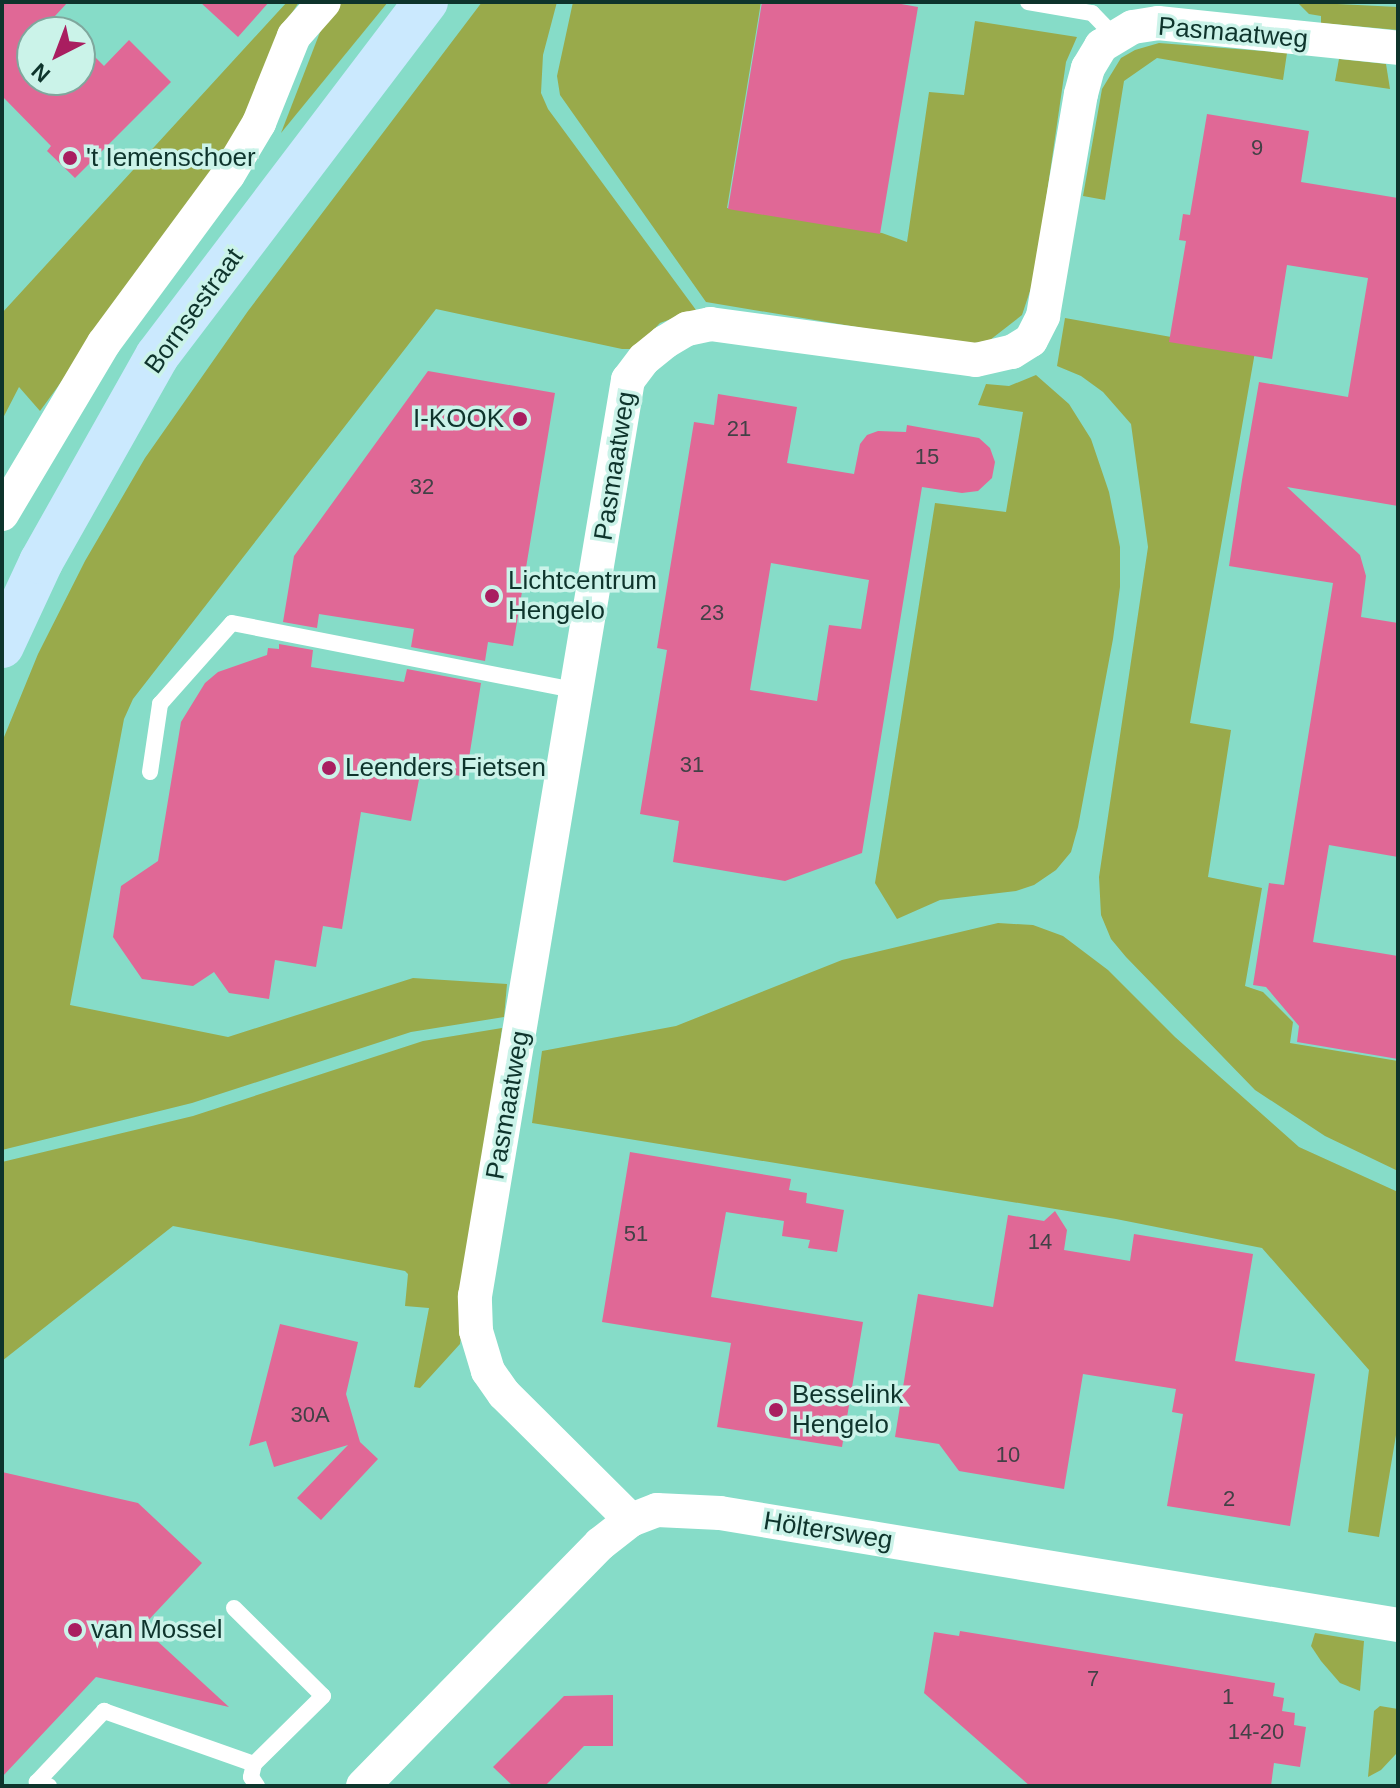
<!DOCTYPE html>
<meta charset="utf-8">
<style>
body{margin:0}
#map{position:relative;width:1400px;height:1788px;overflow:hidden;background:#86dcc8;font-family:Helvetica,sans-serif}
div>[style]{position:absolute}
[style*='--x']{left:calc(var(--x)*1px);top:calc(var(--y)*1px);width:calc(var(--w)*1px);rotate:calc(var(--a)*1deg)}
.green>*{inset:0;background:#99aa4b}
.building>*{inset:0;background:#e06896}
.service>*{height:16px;margin:-8px;padding:0 8px;transform-origin:8px;border-radius:8px;background:#fff}
.minor>*{height:34px;margin:-17px;padding:0 17px;transform-origin:17px;border-radius:17px;background:#fff}
.primary>*{height:44px;margin:-22px;padding:0 22px;transform-origin:22px;border-radius:22px;background:#cbe9fe}
.dots>*{width:22px;height:22px;translate:-50% -50%;box-sizing:border-box;border:4px solid #cbf3e9;border-radius:50%}
span{translate:-50% -50%;white-space:nowrap;text-align:center;line-height:1.15;-webkit-text-stroke:7px #cbf3e9;paint-order:stroke}
.number-label{font-size:22px;color:#424146}
.number-label span{-webkit-text-stroke-width:0}
.street-label{font-size:26px;color:#0e342c}
.poi-label{font-size:26px;color:#0e342c}
.left{translate:0 -50%;text-align:left}
.right{translate:-100% -50%;text-align:right}
.frame{position:absolute;inset:0;border:4px solid #0e342c;pointer-events:none}
.north{position:absolute;left:16px;top:16px;width:80px;height:80px;box-sizing:border-box;background:#cbf3e9;border:2px solid #7fa79d;border-radius:50%;rotate:222deg;font-size:22px;font-weight:700;line-height:32px;text-align:center;color:#0e342c}
.north::after{content:'';display:block;margin:auto;width:28px;height:36px;background:#a91e60;clip-path:polygon(50% 0,100% 100%,50% 72%,0 100%)}
</style>
<div id="map">
<div class="green">
<i style="clip-path:polygon(287px 2px,299px 2px,290px 16px,249px 125px,40px 411px,19px 387px,2px 420px,2px 313px)"></i>
<i style="clip-path:polygon(336px 2px,388px 2px,281px 133px,322px 27px)"></i>
<i style="clip-path:polygon(482px 2px,557px 2px,543px 55px,541px 93px,548px 109px,696px 310px,660px 323px,635px 349px,622px 349px,436px 309px,133px 699px,124px 719px,70px 1005px,228px 1037px,413px 978px,507px 984px,504px 1017px,411px 1032px,192px 1103px,2px 1150px,2px 742px,38px 654px,85px 561px,145px 458px,248px 311px)"></i>
<i style="clip-path:polygon(573px 2px,761px 2px,727px 208px,882px 233px,907px 242px,929px 92px,964px 95px,975px 21px,1077px 37px,1066px 62px,1035px 276px,1022px 315px,990px 340px,965px 345px,706px 302px,560px 95px,557px 76px)"></i>
<i style="clip-path:polygon(1297px 2px,1398px 7px,1398px 30px,1321px 23px,1321px 16px,1309px 14px)"></i>
<i style="clip-path:polygon(1159px 43px,1287px 53px,1283px 80px,1157px 58px,1124px 81px,1105px 200px,1083px 196px,1102px 89px,1121px 58px,1135px 50px)"></i>
<i style="clip-path:polygon(1339px 59px,1386px 64px,1390px 89px,1335px 81px)"></i>
<i style="clip-path:polygon(1065px 318px,1255px 352px,1190px 723px,1231px 730px,1208px 877px,1262px 888px,1245px 986px,1263px 992px,1293px 1022px,1290px 1043px,1398px 1061px,1398px 1171px,1325px 1136px,1255px 1090px,1126px 957px,1111px 939px,1101px 915px,1099px 877px,1148px 547px,1131px 424px,1103px 392px,1081px 376px,1057px 366px)"></i>
<i style="clip-path:polygon(1036px 375px,1069px 404px,1091px 439px,1109px 492px,1120px 547px,1120px 587px,1113px 639px,1078px 827px,1071px 852px,1056px 870px,1034px 885px,1016px 891px,940px 900px,897px 919px,875px 883px,935px 503px,1006px 512px,1023px 412px,978px 405px,986px 384px,1009px 386px)"></i>
<i style="clip-path:polygon(998px 923px,1033px 925px,1063px 936px,1108px 970px,1175px 1037px,1299px 1147px,1398px 1192px,1398px 1423px,1379px 1537px,1348px 1532px,1369px 1370px,1262px 1248px,1116px 1219px,532px 1123px,542px 1051px,676px 1026px,842px 960px)"></i>
<i style="clip-path:polygon(502px 1028px,460px 1344px,420px 1388px,414px 1387px,429px 1308px,405px 1306px,408px 1274px,405px 1271px,173px 1226px,2px 1361px,2px 1162px,193px 1116px,423px 1041px)"></i>
<i style="clip-path:polygon(1315px 1633px,1364px 1641px,1360px 1691px,1340px 1683px,1321px 1661px,1311px 1646px)"></i>
<i style="clip-path:polygon(1380px 1706px,1398px 1709px,1396px 1754px,1381px 1770px,1368px 1777px,1374px 1711px)"></i>
</div>
<div class="building">
<i style="clip-path:polygon(2px 2px,68px 2px,55px 16px,70px 32px,32px 32px,32px 80px,80px 80px,80px 42px,104px 66px,129px 40px,171px 82px,75px 178px,47px 151px,51px 146px,2px 96px)"></i>
<i style="clip-path:polygon(200px 2px,269px 2px,238px 37px)"></i>
<i style="clip-path:polygon(762px 2px,890px 2px,918px 7px,880px 234px,728px 209px)"></i>
<i style="clip-path:polygon(1207px 114px,1309px 131px,1301px 182px,1398px 198px,1398px 506px,1287px 487px,1360px 555px,1366px 576px,1361px 617px,1398px 623px,1398px 857px,1329px 845px,1313px 942px,1398px 956px,1398px 1059px,1297px 1042px,1299px 1026px,1266px 987px,1253px 985px,1269px 883px,1284px 885px,1333px 583px,1229px 566px,1242px 480px,1259px 382px,1348px 397px,1368px 278px,1287px 265px,1272px 359px,1169px 342px,1186px 241px,1179px 240px,1183px 214px,1190px 215px)"></i>
<i style="clip-path:polygon(428px 371px,555px 393px,513px 646px,488px 642px,485px 661px,411px 647px,414px 629px,319px 614px,317px 628px,283px 622px,294px 556px)"></i>
<i style="clip-path:polygon(evenodd,718px 394px,797px 407px,787px 463px,854px 474px,860px 444px,867px 435px,878px 431px,906px 432px,907px 425px,979px 438px,990px 448px,995px 462px,992px 478px,978px 491px,962px 493px,922px 487px,862px 853px,785px 881px,673px 862px,679px 821px,640px 814px,667px 650px,657px 648px,694px 422px,714px 425px,718px 394px,771px 563px,869px 580px,861px 629px,829px 625px,817px 701px,750px 690px,771px 563px)"></i>
<i style="clip-path:polygon(279px 644px,313px 650px,311px 667px,404px 682px,407px 669px,481px 683px,466px 777px,421px 769px,411px 821px,361px 812px,342px 929px,323px 926px,316px 967px,275px 960px,269px 999px,229px 993px,214px 972px,193px 986px,142px 979px,113px 937px,121px 886px,158px 861px,181px 722px,205px 683px,218px 672px,267px 655px,268px 648px,279px 649px)"></i>
<i style="clip-path:polygon(630px 1152px,791px 1179px,789px 1190px,807px 1193px,806px 1203px,844px 1210px,837px 1252px,808px 1248px,810px 1240px,782px 1236px,784px 1221px,726px 1212px,711px 1297px,863px 1322px,842px 1447px,717px 1427px,731px 1343px,602px 1322px)"></i>
<i style="clip-path:polygon(1055px 1211px,1067px 1230px,1064px 1250px,1130px 1261px,1134px 1234px,1253px 1254px,1235px 1361px,1315px 1374px,1290px 1526px,1167px 1506px,1183px 1414px,1172px 1412px,1176px 1389px,1083px 1374px,1064px 1489px,959px 1471px,939px 1444px,895px 1437px,918px 1294px,993px 1307px,1008px 1215px,1044px 1221px)"></i>
<i style="clip-path:polygon(280px 1324px,358px 1342px,346px 1394px,360px 1442px,378px 1459px,321px 1520px,297px 1498px,348px 1445px,274px 1467px,266px 1441px,249px 1446px)"></i>
<i style="clip-path:polygon(2px 1472px,138px 1503px,202px 1563px,142px 1627px,229px 1707px,96px 1677px,2px 1777px)"></i>
<i style="clip-path:polygon(960px 1631px,1275px 1683px,1273px 1696px,1284px 1698px,1282px 1711px,1295px 1713px,1294px 1725px,1306px 1727px,1300px 1767px,1274px 1763px,1271px 1786px,1030px 1786px,924px 1693px,934px 1632px,959px 1636px)"></i>
<i style="clip-path:polygon(613px 1695px,613px 1746px,584px 1746px,545px 1786px,513px 1786px,493px 1767px,564px 1696px)"></i>
</div>
<div class="service">
<i style="--x:1028;--y:2;--w:65;--a:9.8"></i>
<i style="--x:1092;--y:13;--w:32;--a:46"></i>
<i style="--x:150;--y:772;--w:69;--a:-81.6"></i>
<i style="--x:160;--y:704;--w:108;--a:-48.4"></i>
<i style="--x:232;--y:623;--w:353;--a:11.1"></i>
<i style="--x:234;--y:1608;--w:125;--a:44.7"></i>
<i style="--x:323;--y:1696;--w:97;--a:135.4"></i>
<i style="--x:254;--y:1764;--w:13;--a:103"></i>
<i style="--x:251;--y:1777;--w:11;--a:56"></i>
<i style="--x:49;--y:1786;--w:13;--a:-162"></i>
<i style="--x:37;--y:1782;--w:98;--a:-46.7"></i>
<i style="--x:104;--y:1711;--w:159;--a:19.5"></i>
</div>
<div class="minor">
<i style="--x:2;--y:514;--w:199;--a:-59.2"></i>
<i style="--x:104;--y:343;--w:209;--a:-53.6"></i>
<i style="--x:228;--y:175;--w:61;--a:-59.2"></i>
<i style="--x:259;--y:123;--w:94;--a:-68.1"></i>
<i style="--x:294;--y:36;--w:45;--a:-48.6"></i>
<i style="--x:631;--y:1520;--w:179;--a:-135.2"></i>
<i style="--x:504;--y:1394;--w:28;--a:-125"></i>
<i style="--x:488;--y:1371;--w:42;--a:-106.7"></i>
<i style="--x:476;--y:1331;--w:35;--a:-92"></i>
<i style="--x:475;--y:1296;--w:929;--a:-80.52"></i>
<i style="--x:628;--y:380;--w:26;--a:-53"></i>
<i style="--x:644;--y:359;--w:27;--a:-39"></i>
<i style="--x:665;--y:342;--w:26;--a:-31"></i>
<i style="--x:687;--y:329;--w:24;--a:-12"></i>
<i style="--x:710;--y:324;--w:268;--a:7.7"></i>
<i style="--x:976;--y:360;--w:37;--a:-13"></i>
<i style="--x:1012;--y:352;--w:22;--a:-32"></i>
<i style="--x:1031;--y:340;--w:27;--a:-63"></i>
<i style="--x:1043;--y:316;--w:225;--a:-80.3"></i>
<i style="--x:1081;--y:94;--w:27;--a:-75"></i>
<i style="--x:1088;--y:68;--w:26;--a:-59"></i>
<i style="--x:1101;--y:46;--w:37;--a:-31"></i>
<i style="--x:1133;--y:27;--w:25;--a:-9"></i>
<i style="--x:1158;--y:23;--w:241;--a:5.9"></i>
<i style="--x:363;--y:1786;--w:339;--a:-45.6"></i>
<i style="--x:600;--y:1544;--w:39;--a:-38"></i>
<i style="--x:631;--y:1520;--w:28;--a:-21"></i>
<i style="--x:657;--y:1510;--w:63;--a:2.7"></i>
<i style="--x:720;--y:1513;--w:687;--a:9.38"></i>
</div>
<div class="primary">
<i style="--x:2;--y:646;--w:93;--a:-65.1"></i>
<i style="--x:41;--y:562;--w:236;--a:-60.6"></i>
<i style="--x:157;--y:356;--w:445;--a:-52.8"></i>
</div>
<div class="dots">
<i style="left:70px;top:158px;background:#a91e60"></i>
<i style="left:520px;top:419px;background:#a91e60"></i>
<i style="left:492px;top:596px;background:#a91e60"></i>
<i style="left:329px;top:768px;background:#a91e60"></i>
<i style="left:776px;top:1410px;background:#a91e60"></i>
<i style="left:75px;top:1630px;background:#a91e60"></i>
</div>
<div class="number-label">
<span style="left:1257px;top:148px">9</span>
<span style="left:739px;top:429px">21</span>
<span style="left:927px;top:457px">15</span>
<span style="left:422px;top:487px">32</span>
<span style="left:712px;top:613px">23</span>
<span style="left:692px;top:765px">31</span>
<span style="left:636px;top:1234px">51</span>
<span style="left:1040px;top:1242px">14</span>
<span style="left:310px;top:1415px">30A</span>
<span style="left:1008px;top:1455px">10</span>
<span style="left:1229px;top:1499px">2</span>
<span style="left:1093px;top:1679px">7</span>
<span style="left:1228px;top:1697px">1</span>
<span style="left:1256px;top:1732px">14-20</span>
</div>
<div class="street-label">
<span style="left:1233px;top:33px;rotate:5deg">Pasmaatweg</span>
<span style="left:194px;top:311px;rotate:-54deg">Bornsestraat</span>
<span style="left:615px;top:466px;rotate:-81deg">Pasmaatweg</span>
<span style="left:508px;top:1105px;rotate:-80deg">Pasmaatweg</span>
<span style="left:828px;top:1531px;rotate:9deg">Höltersweg</span>
</div>
<div class="poi-label">
<span class="left" style="left:86px;top:158px">'t Iemenschoer</span>
<span class="right" style="left:504px;top:419px">I-KOOK</span>
<span class="left" style="left:508px;top:596px">Lichtcentrum<br>Hengelo</span>
<span class="left" style="left:345px;top:768px">Leenders Fietsen</span>
<span class="left" style="left:792px;top:1410px">Besselink<br>Hengelo</span>
<span class="left" style="left:91px;top:1630px">van Mossel</span>
</div>
<div class="frame"></div>
<div class="north">N</div>
</div>
